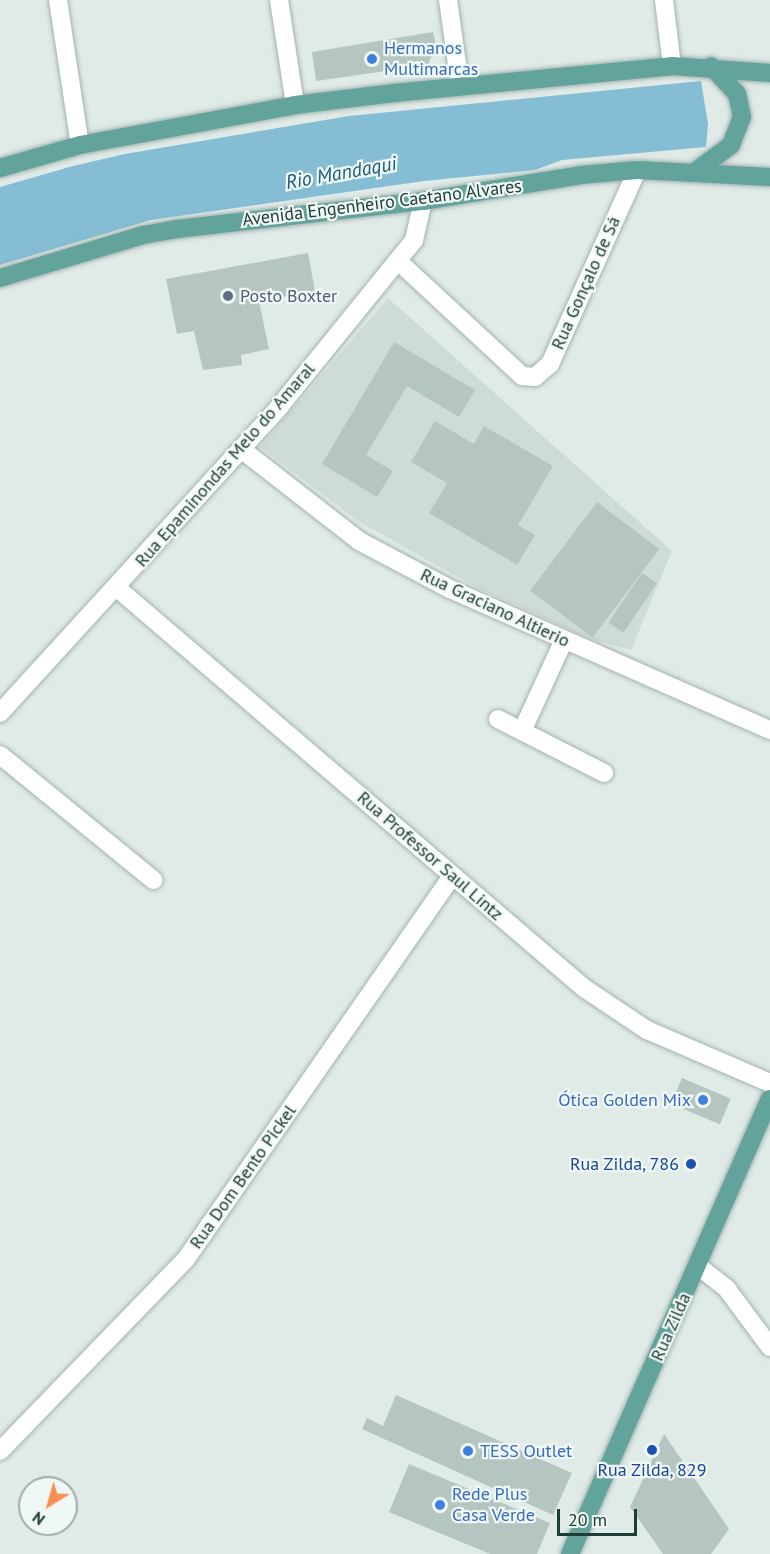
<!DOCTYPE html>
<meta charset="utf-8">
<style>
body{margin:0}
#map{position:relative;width:770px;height:1554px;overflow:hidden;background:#e0ebe8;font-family:"PT Sans",sans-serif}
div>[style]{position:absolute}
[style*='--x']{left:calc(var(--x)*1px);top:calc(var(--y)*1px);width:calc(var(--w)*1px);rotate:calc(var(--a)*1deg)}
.built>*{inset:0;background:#cedbd7}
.water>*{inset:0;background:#84bdd4}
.building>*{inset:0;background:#b5c6c1;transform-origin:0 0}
.roads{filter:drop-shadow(0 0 2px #a3b3b0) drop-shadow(0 0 2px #a3b3b0)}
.minor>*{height:18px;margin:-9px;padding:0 9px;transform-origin:9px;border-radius:9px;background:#fff}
.major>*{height:18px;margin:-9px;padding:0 9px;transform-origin:9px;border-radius:9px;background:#62a39b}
.dots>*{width:16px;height:16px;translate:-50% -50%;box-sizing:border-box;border:3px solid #f0f8f5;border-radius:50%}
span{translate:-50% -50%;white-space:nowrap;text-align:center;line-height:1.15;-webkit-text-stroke:4.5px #f0f8f5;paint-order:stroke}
.shop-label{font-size:18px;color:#366cbe}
.left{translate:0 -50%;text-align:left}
.right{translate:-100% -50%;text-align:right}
.street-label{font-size:18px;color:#203c38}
.service-label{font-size:18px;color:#4e5e75}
.transit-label{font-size:18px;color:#164399}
.water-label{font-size:20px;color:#175d7b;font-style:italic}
.north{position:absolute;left:18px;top:1476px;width:60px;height:60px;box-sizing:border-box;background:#f0f8f5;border:2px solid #9dada9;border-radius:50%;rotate:217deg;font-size:16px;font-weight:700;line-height:24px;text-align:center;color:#203c38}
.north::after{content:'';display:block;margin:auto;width:21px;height:27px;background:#f89051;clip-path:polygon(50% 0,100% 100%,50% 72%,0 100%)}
.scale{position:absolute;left:557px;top:1509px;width:80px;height:27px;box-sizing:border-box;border:3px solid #203c38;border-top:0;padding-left:8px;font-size:18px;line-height:21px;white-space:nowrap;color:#203c38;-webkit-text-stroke:4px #f0f8f5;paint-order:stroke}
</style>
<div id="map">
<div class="built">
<i style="clip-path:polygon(388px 298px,672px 551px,631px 650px,593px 640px,476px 587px,361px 523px,260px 447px)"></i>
</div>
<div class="water">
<i style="clip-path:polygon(701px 81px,708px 124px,706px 147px,562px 160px,535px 170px,424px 181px,151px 220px,0 265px,0 187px,73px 166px,125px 154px,349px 116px)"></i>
</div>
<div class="building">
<i style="clip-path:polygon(433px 32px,436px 45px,428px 65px,316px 81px,312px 52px)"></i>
<i style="clip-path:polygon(308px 253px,315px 291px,259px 301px,269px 349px,241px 355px,242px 365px,203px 370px,194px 331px,177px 334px,166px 279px)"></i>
<i style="clip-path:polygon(394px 342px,475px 390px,459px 417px,407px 386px,366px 455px,393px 471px,377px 497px,322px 464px)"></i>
<i style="clip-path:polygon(435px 421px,474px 444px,484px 426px,553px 466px,518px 525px,535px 535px,517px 565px,429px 513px,447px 483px,411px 462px)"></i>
<i style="left:597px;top:502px;width:78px;height:111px;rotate:37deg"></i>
<i style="left:642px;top:573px;width:18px;height:60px;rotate:34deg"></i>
<i style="left:682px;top:1078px;width:53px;height:28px;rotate:23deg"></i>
<i style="clip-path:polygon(396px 1395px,572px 1473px,553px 1515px,362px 1429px,367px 1418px,383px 1426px)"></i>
<i style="clip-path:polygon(664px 1434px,729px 1529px,711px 1554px,663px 1554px,630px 1507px)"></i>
<i style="clip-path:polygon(409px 1464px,550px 1523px,537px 1554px,490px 1554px,389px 1512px)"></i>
</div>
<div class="roads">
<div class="minor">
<i style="--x:58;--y:0;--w:147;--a:81.4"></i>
<i style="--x:279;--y:0;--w:106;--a:81.3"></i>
<i style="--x:448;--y:0;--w:86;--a:82"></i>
<i style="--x:664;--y:0;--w:66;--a:83.1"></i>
<i style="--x:398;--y:261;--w:169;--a:42.8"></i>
<i style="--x:522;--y:376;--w:13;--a:4"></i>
<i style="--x:535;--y:377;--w:20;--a:-41"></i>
<i style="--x:550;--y:364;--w:213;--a:-65.8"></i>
<i style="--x:241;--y:449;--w:150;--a:37.9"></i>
<i style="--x:359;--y:541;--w:103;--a:27.8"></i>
<i style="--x:450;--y:589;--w:350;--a:23.8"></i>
<i style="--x:117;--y:588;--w:615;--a:40.58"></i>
<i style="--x:584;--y:988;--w:76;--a:33.7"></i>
<i style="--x:647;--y:1030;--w:134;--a:23.3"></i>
<i style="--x:0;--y:713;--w:414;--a:-47.6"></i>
<i style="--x:279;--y:407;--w:215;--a:-51"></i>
<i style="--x:414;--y:240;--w:40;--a:-77"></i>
<i style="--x:498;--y:719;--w:119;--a:27"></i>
<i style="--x:523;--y:729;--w:98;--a:-65.3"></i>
<i style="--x:0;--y:755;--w:198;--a:39.2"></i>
<i style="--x:698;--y:1266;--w:37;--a:38"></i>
<i style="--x:727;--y:1289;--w:72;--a:53.4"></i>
<i style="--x:0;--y:1451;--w:267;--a:-45.9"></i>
<i style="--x:186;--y:1259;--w:466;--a:-55.2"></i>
</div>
<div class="major">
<i style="--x:0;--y:168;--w:83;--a:-16"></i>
<i style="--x:80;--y:145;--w:219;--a:-10.5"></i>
<i style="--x:295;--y:105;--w:100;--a:-6.9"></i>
<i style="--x:394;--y:93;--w:279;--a:-5.5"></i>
<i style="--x:672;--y:66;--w:98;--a:4.1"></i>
<i style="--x:696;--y:171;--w:44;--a:-36.6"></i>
<i style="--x:731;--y:145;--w:30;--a:-69"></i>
<i style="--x:742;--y:117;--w:24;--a:-102"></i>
<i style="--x:737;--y:94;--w:38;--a:-133"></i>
<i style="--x:0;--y:278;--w:149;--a:-16.7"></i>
<i style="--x:143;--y:235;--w:35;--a:-10"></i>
<i style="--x:177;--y:229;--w:248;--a:-6.5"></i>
<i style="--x:423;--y:201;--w:160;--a:-9.3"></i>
<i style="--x:581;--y:175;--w:56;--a:-5.1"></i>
<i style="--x:637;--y:170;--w:133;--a:3"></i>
<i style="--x:570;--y:1554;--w:497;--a:-66.3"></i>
</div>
</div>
<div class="dots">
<i style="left:372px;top:59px;background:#3f7fe0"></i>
<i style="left:228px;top:296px;background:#5c6f8a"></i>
<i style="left:703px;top:1100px;background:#3f7fe0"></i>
<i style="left:691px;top:1164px;background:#1a4fb4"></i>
<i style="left:652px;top:1450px;background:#1a4fb4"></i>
<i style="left:468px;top:1451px;background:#3f7fe0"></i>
<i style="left:440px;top:1505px;background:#3f7fe0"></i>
</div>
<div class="shop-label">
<span class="left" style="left:384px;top:59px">Hermanos<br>Multimarcas</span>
<span class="right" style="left:691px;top:1100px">Ótica Golden Mix</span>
<span class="left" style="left:480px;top:1451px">TESS Outlet</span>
<span class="left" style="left:452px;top:1505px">Rede Plus<br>Casa Verde</span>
</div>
<div class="street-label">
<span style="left:382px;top:203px;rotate:-7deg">Avenida Engenheiro Caetano Alvares</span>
<span style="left:586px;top:283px;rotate:-66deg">Rua Gonçalo de Sá</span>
<span style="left:225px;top:465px;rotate:-49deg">Rua Epaminondas Melo do Amaral</span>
<span style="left:495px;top:608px;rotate:25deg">Rua Graciano Altierio</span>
<span style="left:430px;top:856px;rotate:41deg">Rua Professor Saul Lintz</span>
<span style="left:243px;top:1177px;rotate:-55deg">Rua Dom Bento Pickel</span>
<span style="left:671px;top:1327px;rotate:-66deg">Rua Zilda</span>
</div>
<div class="service-label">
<span class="left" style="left:240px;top:296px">Posto Boxter</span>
</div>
<div class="transit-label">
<span class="right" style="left:679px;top:1164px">Rua Zilda, 786</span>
<span style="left:652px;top:1470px">Rua Zilda, 829</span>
</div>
<div class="water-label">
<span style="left:341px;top:173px;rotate:-10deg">Rio Mandaqui</span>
</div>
<div class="north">N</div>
<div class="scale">20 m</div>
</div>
